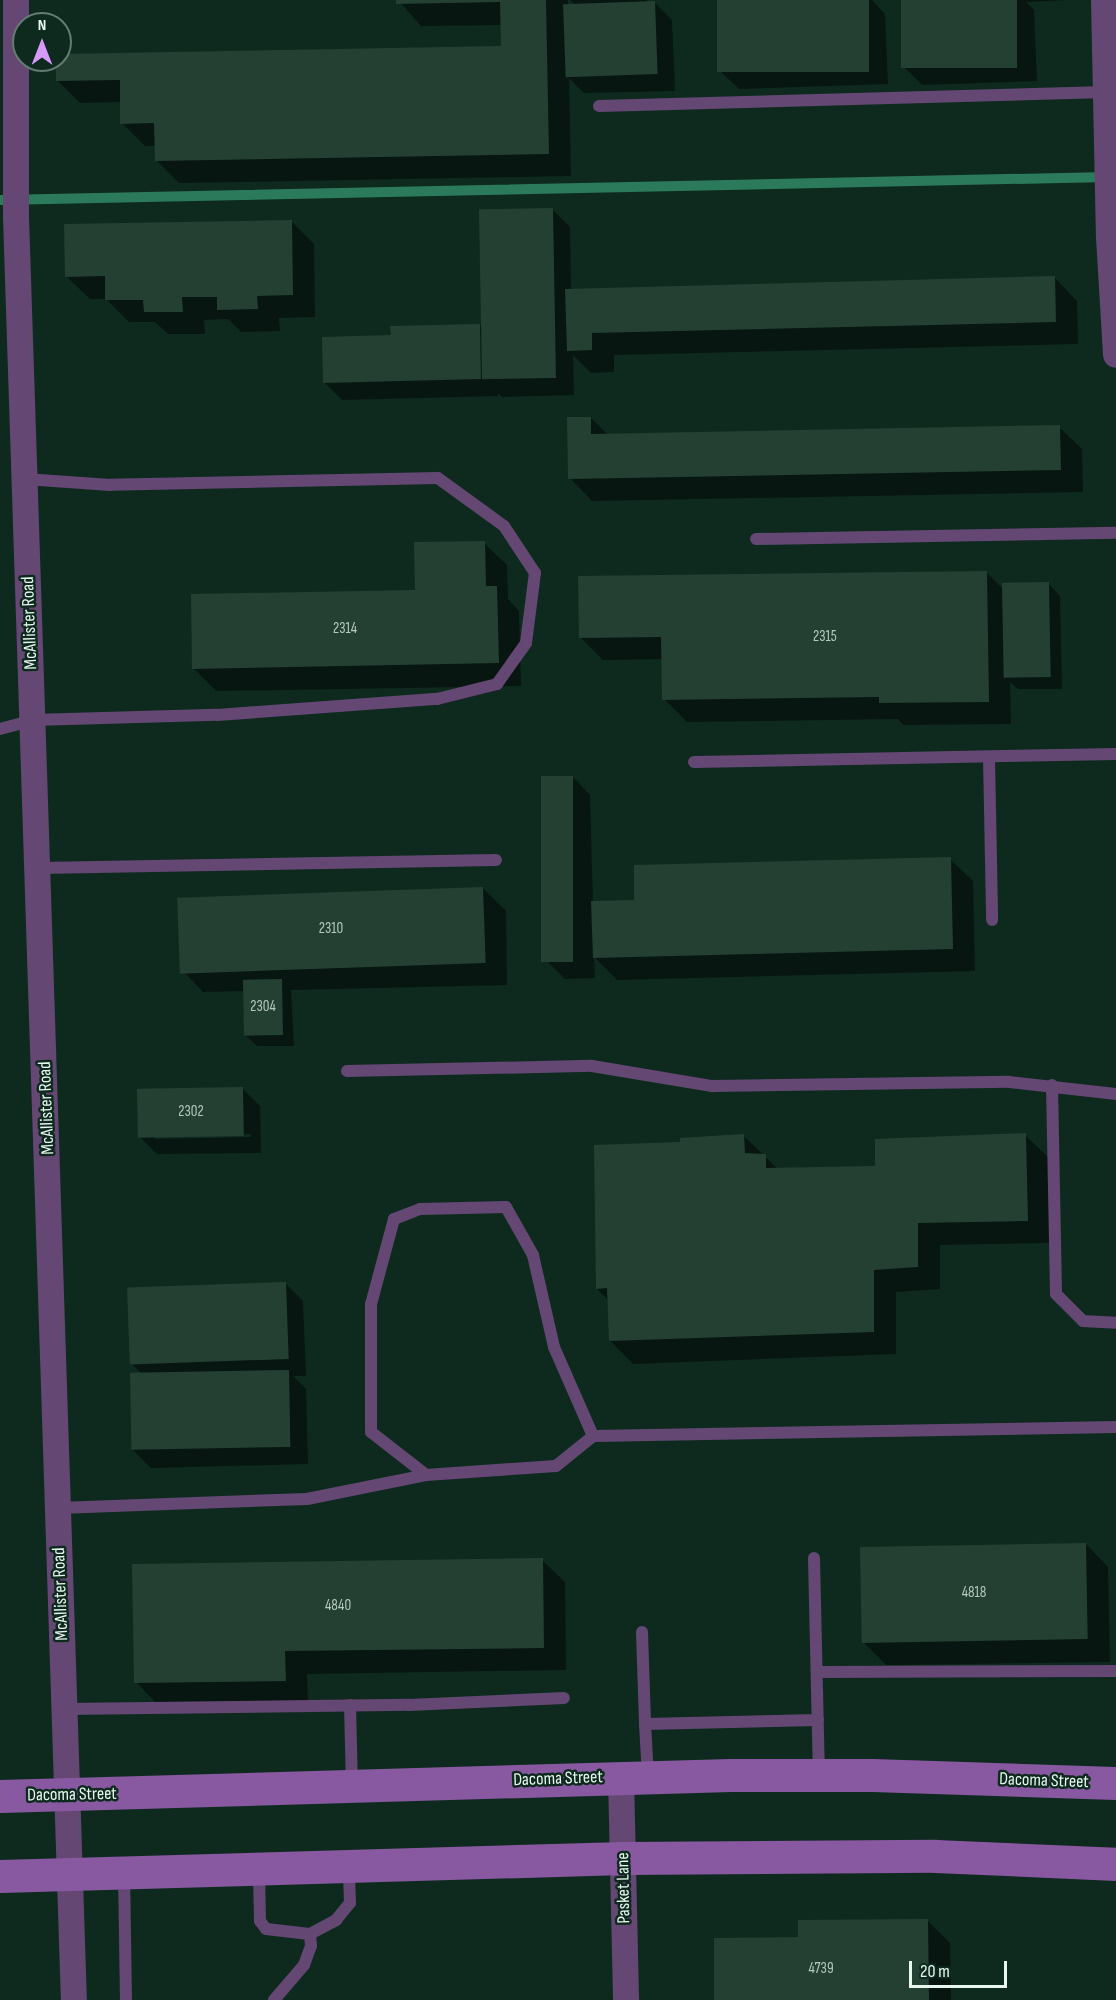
<!DOCTYPE html>
<style>
body{margin:0}
#map{position:relative;width:1116px;height:2000px;overflow:hidden;background:#0e2a1f;font-family:"Sofia Sans Condensed",sans-serif}
div>[style]{position:absolute}
[style*='--x']{left:calc(var(--x)*1px);top:calc(var(--y)*1px);width:calc(var(--w)*1px);rotate:calc(var(--a)*1deg)}
.shadow>*{inset:0;background:#0007}
.stream>*{height:10px;margin:-5px;padding:0 5px;transform-origin:5px;border-radius:5px;background:#2c7a5c}
.building>*{inset:0;background:#234033;transform-origin:0 0}
.service>*{height:12px;margin:-6px;padding:0 6px;transform-origin:6px;border-radius:6px;background:#644773}
.minor>*{height:26px;margin:-13px;padding:0 13px;transform-origin:13px;border-radius:13px;background:#644773}
.secondary>*{height:33px;margin:-16.5px;padding:0 16.5px;transform-origin:16.5px;border-radius:16.5px;background:#8859a0}
span{translate:-50% -50%;white-space:nowrap;text-align:center;line-height:1.15;-webkit-text-stroke:5px #0e2a1f;paint-order:stroke}
.number-label{font-size:15px;color:#b6c9c0}
.number-label span{-webkit-text-stroke-width:0}
.street-label{font-size:18px;color:#e7f7ef}
.north{position:absolute;left:12px;top:12px;width:60px;height:60px;box-sizing:border-box;background:#0e2a1f;border:2px solid #657c72;border-radius:50%;rotate:0deg;font-size:16px;font-weight:700;line-height:24px;text-align:center;color:#e7f7ef}
.north::after{content:'';display:block;margin:auto;width:21px;height:27px;background:#d89af8;clip-path:polygon(50% 0,100% 100%,50% 72%,0 100%)}
.scale{position:absolute;left:909px;top:1961px;width:98px;height:27px;box-sizing:border-box;border:3px solid #e7f7ef;border-top:0;padding-left:8px;font-size:18px;line-height:21px;white-space:nowrap;color:#e7f7ef;-webkit-text-stroke:4px #0e2a1f;paint-order:stroke}
</style>
<div id="map">
<div class="shadow">
<i style="clip-path:polygon(398px 0,568px 0,568px 5px,575px 5px,570px 0,647px 0,647px 3px,655px 3px,672px 20px,675px 91px,584px 93px,569px 78px,571px 176px,179px 183px,156px 160px,156px 146px,145px 146px,122px 123px,122px 102px,80px 103px,57px 80px,57px 60px,60px 60px,60px 56px,503px 48px,502px 25px,421px 26px)"></i>
<i style="clip-path:polygon(744px 0,872px 0,885px 14px,888px 84px,739px 89px,721px 72px)"></i>
<i style="clip-path:polygon(902px 0,1069px 0,1026px 2px,1034px 10px,1037px 81px,922px 85px,905px 68px)"></i>
<i style="clip-path:polygon(552px 209px,570px 227px,571px 290px,1055px 278px,1077px 301px,1078px 344px,614px 355px,614px 372px,591px 373px,573px 355px,574px 395px,502px 397px,498px 393px,498px 396px,342px 400px,324px 382px,392px 336px,480px 325px,484px 329px)"></i>
<i style="clip-path:polygon(291px 221px,314px 244px,315px 317px,279px 318px,280px 331px,241px 332px,228px 319px,204px 320px,205px 334px,168px 334px,155px 322px,129px 322px,106px 299px,90px 299px,67px 277px)"></i>
<i style="clip-path:polygon(591px 418px,608px 435px,1059px 427px,1082px 449px,1083px 492px,592px 501px,570px 478px)"></i>
<i style="clip-path:polygon(484px 543px,507px 565px,508px 599px,519px 611px,521px 686px,216px 691px,194px 669px,416px 592px)"></i>
<i style="clip-path:polygon(986px 572px,1004px 590px,1049px 584px,1060px 596px,1062px 689px,1018px 689px,1010px 682px,1011px 724px,903px 725px,898px 719px,687px 722px,664px 699px,663px 659px,603px 660px,580px 637px)"></i>
<i style="clip-path:polygon(573px 777px,590px 795px,593px 903px,636px 902px,950px 859px,973px 881px,975px 971px,617px 980px,594px 957px,595px 978px,565px 979px,547px 961px)"></i>
<i style="clip-path:polygon(483px 888px,506px 911px,507px 985px,291px 990px,294px 1046px,257px 1046px,245px 1035px,245px 991px,203px 992px,181px 969px)"></i>
<i style="clip-path:polygon(evenodd,242px 1088px,260px 1106px,261px 1153px,157px 1154px,140px 1137px,242px 1088px,251px 1134px,251px 1137px,155px 1139px,155px 1136px,251px 1134px)"></i>
<i style="clip-path:polygon(1025px 1135px,1048px 1157px,1050px 1243px,940px 1245px,940px 1289px,896px 1292px,896px 1354px,633px 1364px,610px 1341px,609px 1301px,597px 1289px,681px 1144px,744px 1136px,778px 1169px,877px 1167px)"></i>
<i style="clip-path:polygon(286px 1284px,303px 1301px,306px 1376px,293px 1376px,306px 1389px,308px 1464px,151px 1468px,133px 1450px,144px 1376px,131px 1363px)"></i>
<i style="clip-path:polygon(1086px 1544px,1108px 1567px,1110px 1662px,886px 1665px,863px 1642px)"></i>
<i style="clip-path:polygon(542px 1560px,565px 1582px,566px 1670px,307px 1674px,308px 1703px,158px 1705px,136px 1682px)"></i>
<i style="clip-path:polygon(927px 1920px,950px 1943px,951px 2000px,715px 2000px,800px 1938px)"></i>
</div>
<div class="stream">
<i style="--x:0;--y:200;--w:1109;--a:-1.19"></i>
</div>
<div class="building">
<i style="clip-path:polygon(396px 0,546px 0,549px 154px,155px 161px,154px 123px,120px 124px,120px 80px,56px 81px,56px 60px,60px 60px,60px 54px,501px 46px,500px 2px,396px 4px)"></i>
<i style="left:717px;top:0;width:152px;height:72px"></i>
<i style="left:901px;top:0;width:116px;height:68px"></i>
<i style="left:655px;top:1px;width:73px;height:92px;rotate:88deg"></i>
<i style="left:553px;top:208px;width:170px;height:74px;rotate:89deg"></i>
<i style="clip-path:polygon(292px 220px,293px 295px,257px 296px,258px 309px,217px 310px,217px 297px,182px 297px,183px 312px,144px 312px,143px 300px,105px 300px,105px 276px,65px 277px,64px 224px)"></i>
<i style="clip-path:polygon(1055px 276px,1056px 322px,592px 333px,592px 350px,567px 351px,565px 289px)"></i>
<i style="clip-path:polygon(480px 324px,481px 379px,323px 383px,322px 337px,391px 335px,390px 326px)"></i>
<i style="clip-path:polygon(567px 417px,591px 417px,591px 434px,1060px 425px,1061px 470px,568px 479px)"></i>
<i style="clip-path:polygon(485px 541px,486px 586px,497px 586px,499px 663px,192px 669px,191px 594px,415px 590px,414px 542px)"></i>
<i style="clip-path:polygon(987px 571px,989px 702px,879px 703px,879px 697px,662px 700px,661px 637px,579px 638px,578px 576px)"></i>
<i style="left:1049px;top:582px;width:95px;height:47px;rotate:89deg"></i>
<i style="left:541px;top:776px;width:32px;height:186px"></i>
<i style="clip-path:polygon(951px 857px,953px 949px,593px 958px,591px 901px,634px 900px,634px 865px)"></i>
<i style="left:483px;top:887px;width:76px;height:306px;rotate:88deg"></i>
<i style="left:282px;top:979px;width:56px;height:39px;rotate:89deg"></i>
<i style="left:243px;top:1087px;width:49px;height:106px;rotate:89deg"></i>
<i style="clip-path:polygon(1026px 1133px,1028px 1221px,918px 1223px,918px 1267px,874px 1270px,874px 1332px,609px 1341px,607px 1288px,596px 1289px,594px 1145px,680px 1142px,680px 1138px,744px 1134px,745px 1153px,766px 1154px,766px 1168px,875px 1166px,875px 1139px)"></i>
<i style="left:286px;top:1282px;width:77px;height:159px;rotate:88deg"></i>
<i style="left:289px;top:1370px;width:77px;height:159px;rotate:89deg"></i>
<i style="left:1086px;top:1543px;width:96px;height:226px;rotate:89deg"></i>
<i style="clip-path:polygon(543px 1558px,544px 1648px,285px 1651px,286px 1681px,134px 1683px,132px 1564px)"></i>
<i style="clip-path:polygon(928px 1919px,929px 2000px,714px 2000px,714px 1938px,798px 1937px,798px 1920px)"></i>
</div>
<div class="service">
<i style="--x:599;--y:106;--w:507;--a:-1.58"></i>
<i style="--x:756;--y:539;--w:360;--a:-1"></i>
<i style="--x:0;--y:729;--w:34;--a:-15"></i>
<i style="--x:33;--y:720;--w:184;--a:-1.6"></i>
<i style="--x:217;--y:715;--w:221;--a:-4.2"></i>
<i style="--x:437;--y:699;--w:62;--a:-14"></i>
<i style="--x:497;--y:684;--w:50;--a:-54.7"></i>
<i style="--x:526;--y:643;--w:71;--a:-82.7"></i>
<i style="--x:535;--y:573;--w:56;--a:-123.4"></i>
<i style="--x:504;--y:526;--w:82;--a:-144"></i>
<i style="--x:438;--y:478;--w:328;--a:178.8"></i>
<i style="--x:110;--y:485;--w:85;--a:-176"></i>
<i style="--x:989;--y:757;--w:163;--a:88.9"></i>
<i style="--x:694;--y:762;--w:422;--a:-1.1"></i>
<i style="--x:38;--y:868;--w:458;--a:-1"></i>
<i style="--x:347;--y:1071;--w:245;--a:-1.2"></i>
<i style="--x:592;--y:1066;--w:122;--a:9.5"></i>
<i style="--x:712;--y:1086;--w:297;--a:-0.8"></i>
<i style="--x:1009;--y:1082;--w:108;--a:6.4"></i>
<i style="--x:1052;--y:1085;--w:209;--a:88.9"></i>
<i style="--x:1056;--y:1294;--w:38;--a:45"></i>
<i style="--x:1083;--y:1321;--w:33;--a:3"></i>
<i style="--x:593;--y:1436;--w:97;--a:-113.7"></i>
<i style="--x:554;--y:1347;--w:94;--a:-102.9"></i>
<i style="--x:533;--y:1255;--w:55;--a:-119.4"></i>
<i style="--x:506;--y:1207;--w:86;--a:178.7"></i>
<i style="--x:420;--y:1209;--w:28;--a:159"></i>
<i style="--x:394;--y:1219;--w:88;--a:105.1"></i>
<i style="--x:371;--y:1304;--w:128;--a:90"></i>
<i style="--x:371;--y:1432;--w:70;--a:38"></i>
<i style="--x:426;--y:1475;--w:130;--a:-4"></i>
<i style="--x:556;--y:1466;--w:48;--a:-39"></i>
<i style="--x:593;--y:1436;--w:523;--a:-0.99"></i>
<i style="--x:59;--y:1508;--w:248;--a:-2.1"></i>
<i style="--x:307;--y:1499;--w:121;--a:-11.4"></i>
<i style="--x:814;--y:1558;--w:215;--a:88.7"></i>
<i style="--x:642;--y:1632;--w:92;--a:88.1"></i>
<i style="--x:645;--y:1724;--w:173;--a:-1.3"></i>
<i style="--x:817;--y:1672;--w:299;--a:-0.2"></i>
<i style="--x:350;--y:1705;--w:80;--a:88.6"></i>
<i style="--x:64;--y:1709;--w:345;--a:-0.7"></i>
<i style="--x:409;--y:1705;--w:155;--a:-2.6"></i>
<i style="--x:645;--y:1724;--w:52;--a:86.7"></i>
<i style="--x:259;--y:1870;--w:51;--a:88.9"></i>
<i style="--x:260;--y:1921;--w:10;--a:53"></i>
<i style="--x:266;--y:1929;--w:44;--a:6.5"></i>
<i style="--x:124;--y:1872;--w:128;--a:89.1"></i>
<i style="--x:274;--y:2000;--w:46;--a:-49.4"></i>
<i style="--x:304;--y:1965;--w:20;--a:-70"></i>
<i style="--x:311;--y:1946;--w:12;--a:-95"></i>
<i style="--x:310;--y:1934;--w:30;--a:-28"></i>
<i style="--x:336;--y:1920;--w:22;--a:-51"></i>
<i style="--x:350;--y:1903;--w:37;--a:-92"></i>
</div>
<div class="minor">
<i style="--x:16;--y:0;--w:217;--a:90"></i>
<i style="--x:16;--y:217;--w:1784;--a:88.14"></i>
<i style="--x:1104;--y:0;--w:237;--a:88.8"></i>
<i style="--x:1109;--y:237;--w:118;--a:86.6"></i>
<i style="--x:621;--y:1777;--w:223;--a:88.7"></i>
</div>
<div class="secondary">
<i style="--x:0;--y:1796;--w:731;--a:-1.65"></i>
<i style="--x:731;--y:1775;--w:141;--a:0"></i>
<i style="--x:872;--y:1775;--w:244;--a:1.9"></i>
<i style="--x:0;--y:1876;--w:624;--a:-1.65"></i>
<i style="--x:624;--y:1858;--w:311;--a:-0.4"></i>
<i style="--x:935;--y:1856;--w:181;--a:2.5"></i>
</div>
<div class="number-label">
<span style="left:345px;top:629px">2314</span>
<span style="left:825px;top:637px">2315</span>
<span style="left:331px;top:929px">2310</span>
<span style="left:263px;top:1007px">2304</span>
<span style="left:191px;top:1112px">2302</span>
<span style="left:974px;top:1593px">4818</span>
<span style="left:338px;top:1606px">4840</span>
<span style="left:821px;top:1969px">4739</span>
</div>
<div class="street-label">
<span style="left:30px;top:623px;rotate:-92deg">McAllister Road</span>
<span style="left:47px;top:1108px;rotate:-92deg">McAllister Road</span>
<span style="left:61px;top:1594px;rotate:-92deg">McAllister Road</span>
<span style="left:558px;top:1779px;rotate:-2deg">Dacoma Street</span>
<span style="left:1044px;top:1781px;rotate:2deg">Dacoma Street</span>
<span style="left:72px;top:1795px;rotate:-1deg">Dacoma Street</span>
<span style="left:624px;top:1888px;rotate:-91deg">Pasket Lane</span>
</div>
<div class="north">N</div>
<div class="scale">20 m</div>
</div>
